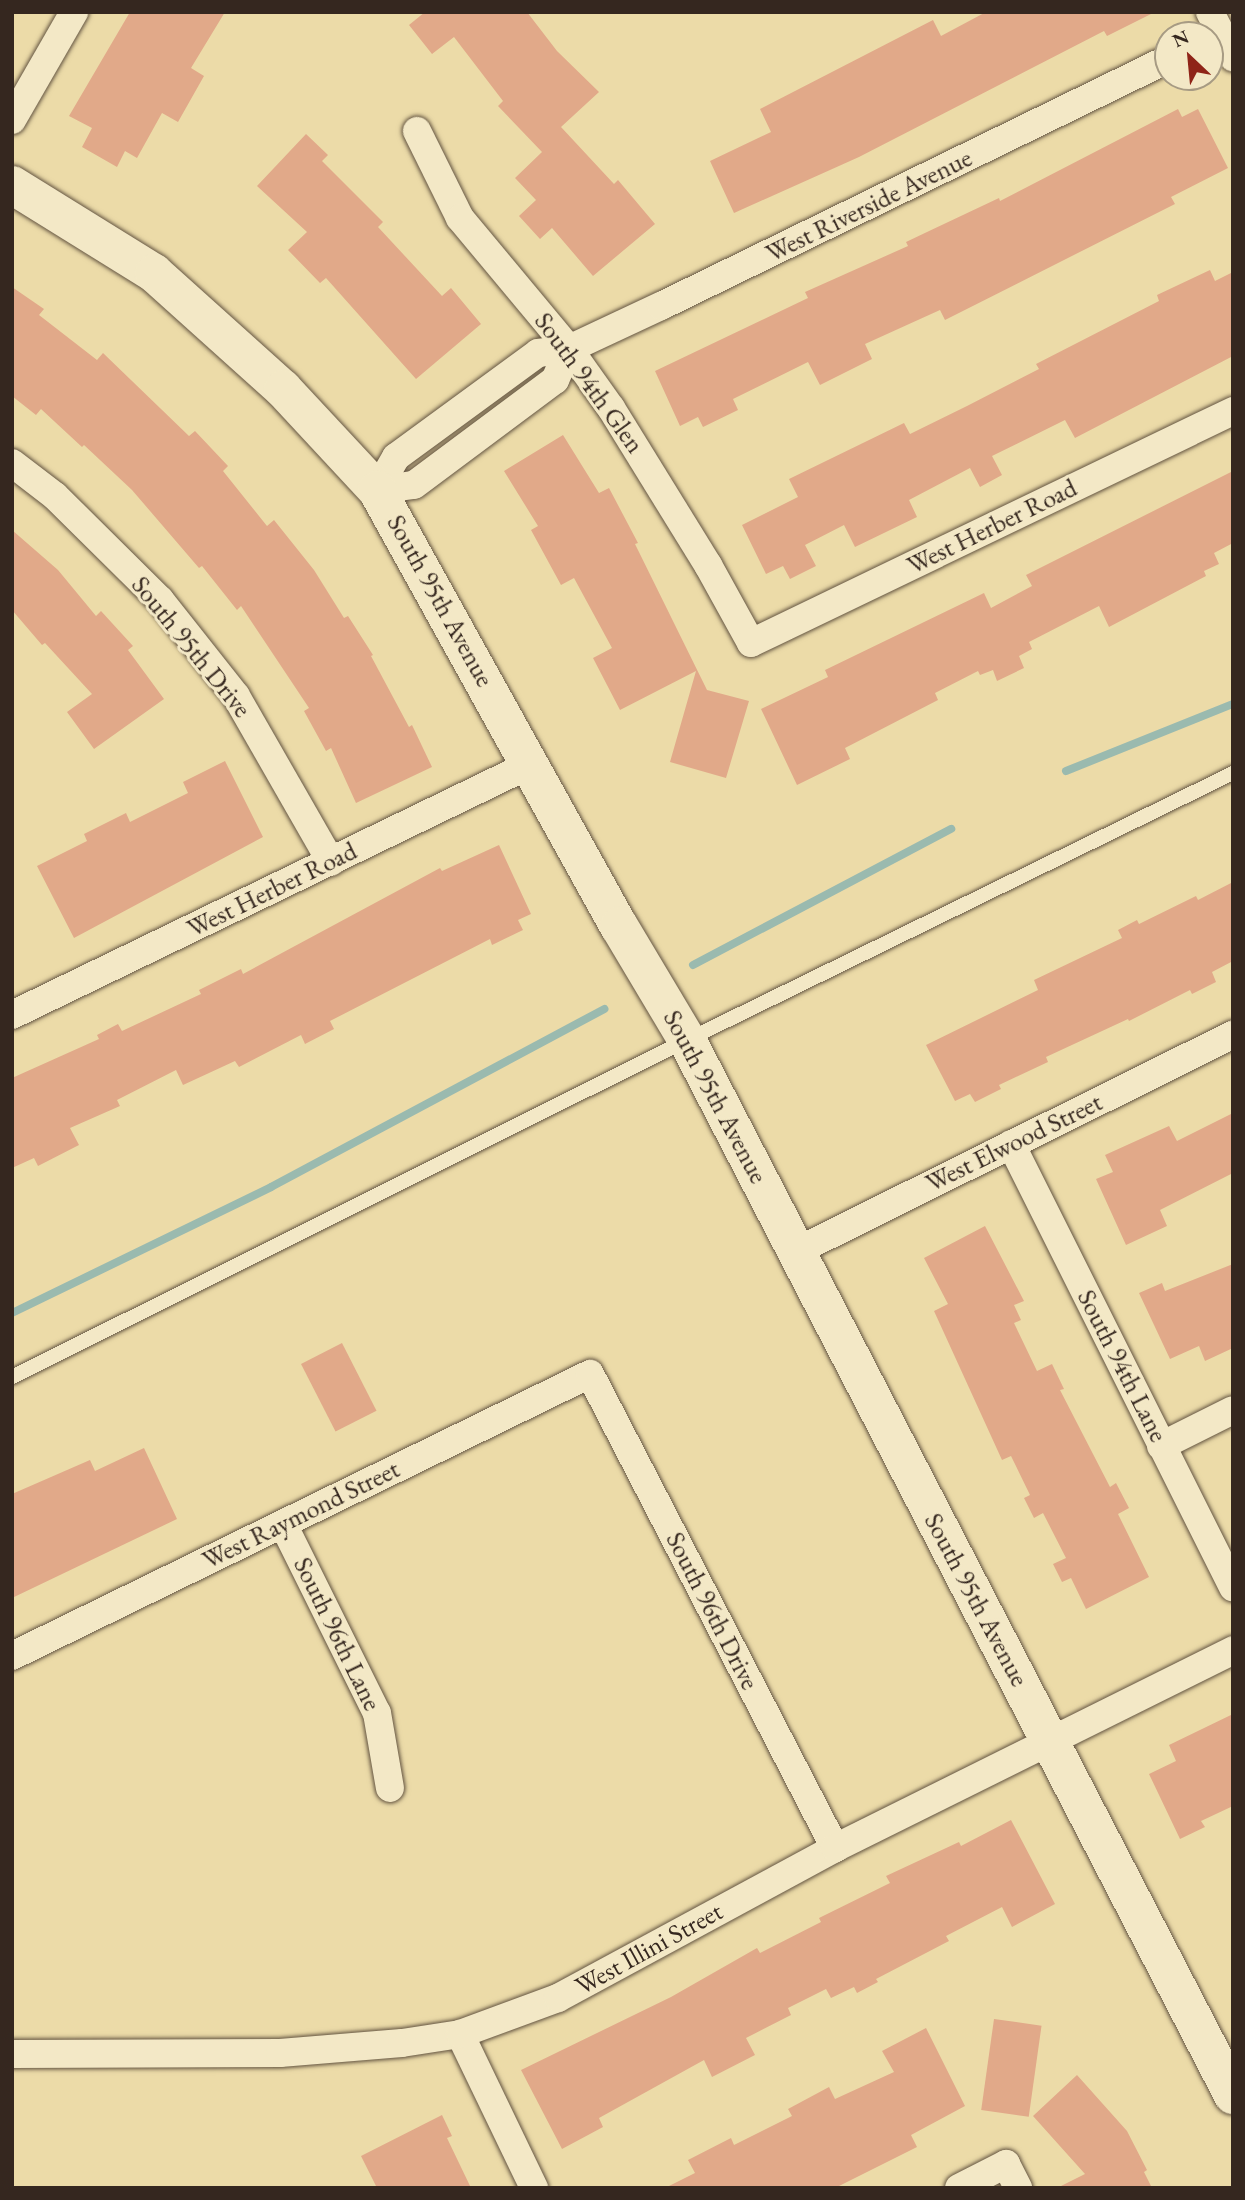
<!DOCTYPE html>
<style>
body{margin:0}
#map{position:relative;width:1245px;height:2200px;overflow:hidden;background:#ecdba8;font-family:"EB Garamond",serif}
div>[style]{position:absolute}
[style*='--x']{left:calc(var(--x)*1px);top:calc(var(--y)*1px);width:calc(var(--w)*1px);rotate:calc(var(--a)*1deg)}
.stream>*{height:8px;margin:-4px;padding:0 4px;transform-origin:4px;border-radius:4px;background:#9abaaf}
.building>*{inset:0;background:#e1a989;transform-origin:0 0}
.roads{filter:drop-shadow(0 0 2px #635441) drop-shadow(0 0 2px #635441)}
.lane>*{height:14px;margin:-7px;padding:0 7px;transform-origin:7px;border-radius:7px;background:#f3e8c6}
.street>*{height:28px;margin:-14px;padding:0 14px;transform-origin:14px;border-radius:14px;background:#f3e8c6}
.secondary>*{height:38px;margin:-19px;padding:0 19px;transform-origin:19px;border-radius:19px;background:#f3e8c6}
span{translate:-50% -50%;white-space:nowrap;text-align:center;line-height:1.15;-webkit-text-stroke:6px #f3e8c6;paint-order:stroke}
.street-label{font-size:26px;color:#35271f}
.frame{position:absolute;inset:0;border:14px solid #35271f;pointer-events:none}
.north{position:absolute;left:1154px;top:21px;width:70px;height:70px;box-sizing:border-box;background:#f3e8c6;border:2px solid #a79b83;border-radius:50%;rotate:334deg;font-size:19px;font-weight:700;line-height:28px;text-align:center;color:#35271f}
.north::after{content:'';display:block;margin:auto;width:24px;height:32px;background:#8f2418;clip-path:polygon(50% 0,100% 100%,50% 72%,0 100%)}
</style>
<div id="map">
<div class="stream">
<i style="--x:1066;--y:771;--w:180;--a:-21.9"></i>
<i style="--x:693;--y:965;--w:292;--a:-27.8"></i>
<i style="--x:12;--y:1313;--w:288;--a:-25.9"></i>
<i style="--x:271;--y:1187;--w:378;--a:-28.1"></i>
</div>
<div class="building">
<i style="clip-path:polygon(130px 12px,225px 12px,191px 68px,204px 76px,178px 122px,162px 113px,137px 158px,125px 151px,117px 167px,82px 147px,92px 128px,69px 116px)"></i>
<i style="clip-path:polygon(425px 12px,527px 12px,557px 51px,599px 92px,561px 127px,614px 184px,618px 180px,655px 224px,593px 276px,552px 228px,540px 239px,519px 216px,536px 200px,515px 178px,542px 152px,498px 106px,503px 101px,454px 37px,432px 54px,409px 25px)"></i>
<i style="clip-path:polygon(986px 12px,1155px 12px,1107px 36px,1104px 31px,859px 157px,734px 213px,710px 161px,771px 132px,760px 109px,933px 20px,941px 36px)"></i>
<i style="clip-path:polygon(1178px 109px,1182px 117px,1198px 109px,1228px 168px,1171px 197px,1175px 204px,945px 320px,940px 310px,865px 344px,872px 359px,820px 385px,808px 362px,733px 399px,738px 410px,703px 427px,698px 417px,680px 426px,655px 371px,808px 298px,805px 292px,908px 246px,906px 242px,927px 232px,999px 198px,1000px 201px)"></i>
<i style="clip-path:polygon(306px 134px,328px 155px,322px 161px,383px 222px,378px 227px,442px 296px,451px 288px,481px 324px,416px 379px,326px 278px,320px 283px,288px 250px,307px 232px,257px 186px)"></i>
<i style="clip-path:polygon(1210px 270px,1215px 281px,1233px 272px,1233px 356px,1075px 438px,1065px 420px,992px 456px,1002px 475px,980px 487px,970px 468px,909px 500px,917px 517px,855px 547px,844px 525px,805px 545px,816px 566px,790px 579px,783px 566px,766px 574px,742px 525px,798px 497px,789px 479px,904px 423px,910px 434px,967px 406px,1039px 369px,1036px 364px,1159px 301px,1157px 295px)"></i>
<i style="clip-path:polygon(12px 287px,44px 309px,39px 315px,97px 360px,103px 353px,189px 436px,195px 431px,228px 466px,223px 471px,267px 526px,274px 520px,314px 570px,344px 618px,348px 616px,373px 655px,371px 656px,409px 727px,412px 725px,432px 767px,356px 803px,331px 748px,326px 751px,304px 711px,309px 708px,241px 606px,237px 610px,202px 566px,199px 568px,132px 490px,84px 445px,82px 447px,41px 409px,36px 415px,12px 396px)"></i>
<i style="clip-path:polygon(563px 435px,599px 493px,609px 488px,638px 543px,635px 544px,707px 690px,749px 701px,726px 778px,670px 762px,696px 671px,620px 710px,593px 658px,612px 648px,574px 578px,561px 585px,531px 530px,538px 526px,504px 471px)"></i>
<i style="clip-path:polygon(1233px 471px,1233px 543px,1214px 553px,1219px 564px,1204px 571px,1206px 576px,1109px 627px,1099px 606px,1029px 642px,1032px 649px,1019px 656px,1024px 668px,997px 681px,993px 670px,980px 675px,978px 671px,935px 693px,938px 700px,845px 748px,850px 759px,797px 785px,761px 709px,828px 677px,825px 670px,984px 593px,991px 608px,1032px 586px,1026px 575px)"></i>
<i style="clip-path:polygon(12px 530px,58px 570px,96px 616px,101px 611px,133px 646px,128px 650px,164px 699px,94px 749px,67px 712px,92px 694px,45px 643px,42px 645px,12px 610px)"></i>
<i style="clip-path:polygon(225px 761px,263px 837px,74px 938px,37px 866px,87px 841px,84px 834px,126px 813px,130px 822px,188px 793px,183px 782px)"></i>
<i style="clip-path:polygon(499px 845px,531px 914px,518px 920px,523px 930px,492px 945px,490px 939px,330px 1021px,334px 1029px,305px 1044px,301px 1035px,239px 1067px,235px 1061px,183px 1085px,176px 1070px,117px 1100px,120px 1106px,70px 1128px,79px 1145px,38px 1166px,34px 1158px,12px 1168px,12px 1078px,99px 1039px,97px 1035px,118px 1024px,122px 1031px,201px 994px,199px 990px,241px 969px,243px 974px,440px 868px,442px 871px)"></i>
<i style="clip-path:polygon(1233px 882px,1233px 961px,1212px 972px,1216px 982px,1192px 994px,1190px 990px,1129px 1021px,1128px 1019px,1046px 1057px,1048px 1062px,999px 1085px,1001px 1089px,975px 1102px,970px 1094px,955px 1101px,926px 1045px,1038px 990px,1034px 980px,1122px 938px,1118px 930px,1137px 920px,1139px 924px,1196px 896px,1198px 900px)"></i>
<i style="clip-path:polygon(1233px 1113px,1233px 1173px,1160px 1210px,1167px 1226px,1126px 1245px,1096px 1179px,1113px 1172px,1105px 1155px,1169px 1126px,1177px 1141px)"></i>
<i style="clip-path:polygon(985px 1226px,1024px 1301px,1014px 1305px,1021px 1320px,1014px 1323px,1037px 1371px,1052px 1364px,1064px 1389px,1060px 1390px,1110px 1487px,1116px 1483px,1129px 1508px,1118px 1514px,1149px 1577px,1086px 1609px,1071px 1578px,1062px 1582px,1053px 1564px,1066px 1558px,1043px 1513px,1034px 1518px,1024px 1498px,1030px 1495px,1011px 1456px,1002px 1460px,934px 1311px,948px 1304px,924px 1258px)"></i>
<i style="clip-path:polygon(1233px 1264px,1233px 1348px,1205px 1361px,1199px 1346px,1170px 1359px,1139px 1293px,1162px 1283px,1165px 1291px)"></i>
<i style="left:342px;top:1343px;width:76px;height:46px;rotate:63deg"></i>
<i style="clip-path:polygon(144px 1448px,177px 1519px,12px 1598px,12px 1494px,90px 1460px,95px 1471px)"></i>
<i style="clip-path:polygon(1233px 1714px,1233px 1806px,1201px 1821px,1205px 1827px,1180px 1839px,1149px 1774px,1176px 1761px,1169px 1745px)"></i>
<i style="clip-path:polygon(1011px 1820px,1055px 1904px,1012px 1927px,1002px 1907px,946px 1936px,949px 1941px,876px 1979px,878px 1982px,857px 1993px,854px 1987px,831px 1998px,826px 1989px,788px 2008px,791px 2015px,746px 2038px,755px 2055px,712px 2077px,704px 2060px,599px 2118px,603px 2127px,562px 2149px,521px 2070px,671px 1997px,757px 1948px,760px 1953px,821px 1922px,819px 1918px,890px 1883px,886px 1876px,959px 1842px,961px 1846px)"></i>
<i style="left:994px;top:2019px;width:48px;height:92px;rotate:8deg"></i>
<i style="clip-path:polygon(926px 2028px,965px 2106px,911px 2135px,917px 2147px,835px 2188px,665px 2188px,695px 2173px,688px 2160px,731px 2138px,734px 2145px,792px 2116px,788px 2109px,829px 2087px,835px 2099px,894px 2072px,882px 2051px)"></i>
<i style="clip-path:polygon(1077px 2075px,1127px 2131px,1147px 2170px,1144px 2172px,1152px 2188px,1057px 2188px,1085px 2174px,1033px 2116px)"></i>
<i style="clip-path:polygon(442px 2115px,452px 2136px,447px 2138px,471px 2188px,377px 2188px,361px 2156px)"></i>
</div>
<div class="roads">
<div class="lane">
<i style="--x:12;--y:1377;--w:754;--a:-26.53"></i>
<i style="--x:687;--y:1040;--w:608;--a:-26.06"></i>
</div>
<div class="street">
<i style="--x:1210;--y:12;--w:51;--a:62.9"></i>
<i style="--x:12;--y:120;--w:125;--a:-60.1"></i>
<i style="--x:417;--y:131;--w:97;--a:63.7"></i>
<i style="--x:460;--y:218;--w:170;--a:50.2"></i>
<i style="--x:569;--y:349;--w:72;--a:54.6"></i>
<i style="--x:611;--y:408;--w:185;--a:58.3"></i>
<i style="--x:708;--y:565;--w:89;--a:61.1"></i>
<i style="--x:751;--y:643;--w:535;--a:-25.7"></i>
<i style="--x:12;--y:463;--w:54;--a:37.5"></i>
<i style="--x:55;--y:496;--w:148;--a:44.7"></i>
<i style="--x:160;--y:600;--w:122;--a:51.6"></i>
<i style="--x:236;--y:696;--w:191;--a:60.2"></i>
<i style="--x:377;--y:490;--w:38;--a:-60"></i>
<i style="--x:396;--y:457;--w:176;--a:-36.2"></i>
<i style="--x:538;--y:353;--w:31;--a:-7"></i>
<i style="--x:569;--y:349;--w:102;--a:-25.1"></i>
<i style="--x:661;--y:306;--w:564;--a:-25.97"></i>
<i style="--x:377;--y:490;--w:37;--a:-8"></i>
<i style="--x:414;--y:485;--w:176;--a:-36.7"></i>
<i style="--x:555;--y:380;--w:34;--a:-66"></i>
<i style="--x:12;--y:1015;--w:577;--a:-25.81"></i>
<i style="--x:1011;--y:1144;--w:496;--a:63.4"></i>
<i style="--x:795;--y:1252;--w:489;--a:-26.4"></i>
<i style="--x:1161;--y:1446;--w:80;--a:-26.6"></i>
<i style="--x:283;--y:1524;--w:211;--a:63.6"></i>
<i style="--x:377;--y:1713;--w:76;--a:80.2"></i>
<i style="--x:12;--y:1656;--w:643;--a:-26.01"></i>
<i style="--x:590;--y:1374;--w:534;--a:62.67"></i>
<i style="--x:460;--y:2034;--w:171;--a:64.3"></i>
<i style="--x:12;--y:2054;--w:268;--a:-0.2"></i>
<i style="--x:280;--y:2053;--w:122;--a:-4.7"></i>
<i style="--x:402;--y:2043;--w:59;--a:-8.8"></i>
<i style="--x:460;--y:2034;--w:104;--a:-20.2"></i>
<i style="--x:558;--y:1998;--w:315;--a:-28.4"></i>
<i style="--x:835;--y:1848;--w:445;--a:-26.4"></i>
<i style="--x:959;--y:2188;--w:53;--a:-27.1"></i>
<i style="--x:1006;--y:2164;--w:27;--a:63"></i>
</div>
<div class="secondary">
<i style="--x:12;--y:185;--w:167;--a:31.8"></i>
<i style="--x:154;--y:273;--w:173;--a:42"></i>
<i style="--x:283;--y:389;--w:138;--a:47.1"></i>
<i style="--x:377;--y:490;--w:499;--a:61"></i>
<i style="--x:619;--y:926;--w:133;--a:59.2"></i>
<i style="--x:687;--y:1040;--w:1188;--a:62.64"></i>
</div>
</div>
<div class="street-label">
<span style="left:869px;top:206px;rotate:-26deg">West Riverside Avenue</span>
<span style="left:589px;top:383px;rotate:54deg">South 94th Glen</span>
<span style="left:992px;top:527px;rotate:-26deg">West Herber Road</span>
<span style="left:440px;top:601px;rotate:61deg">South 95th Avenue</span>
<span style="left:191px;top:647px;rotate:51deg">South 95th Drive</span>
<span style="left:272px;top:890px;rotate:-26deg">West Herber Road</span>
<span style="left:715px;top:1097px;rotate:62deg">South 95th Avenue</span>
<span style="left:1014px;top:1143px;rotate:-26deg">West Elwood Street</span>
<span style="left:1122px;top:1366px;rotate:63deg">South 94th Lane</span>
<span style="left:301px;top:1515px;rotate:-26deg">West Raymond Street</span>
<span style="left:976px;top:1600px;rotate:62deg">South 95th Avenue</span>
<span style="left:712px;top:1611px;rotate:63deg">South 96th Drive</span>
<span style="left:337px;top:1634px;rotate:64deg">South 96th Lane</span>
<span style="left:649px;top:1949px;rotate:-29deg">West Illini Street</span>
</div>
<div class="frame"></div>
<div class="north">N</div>
</div>
